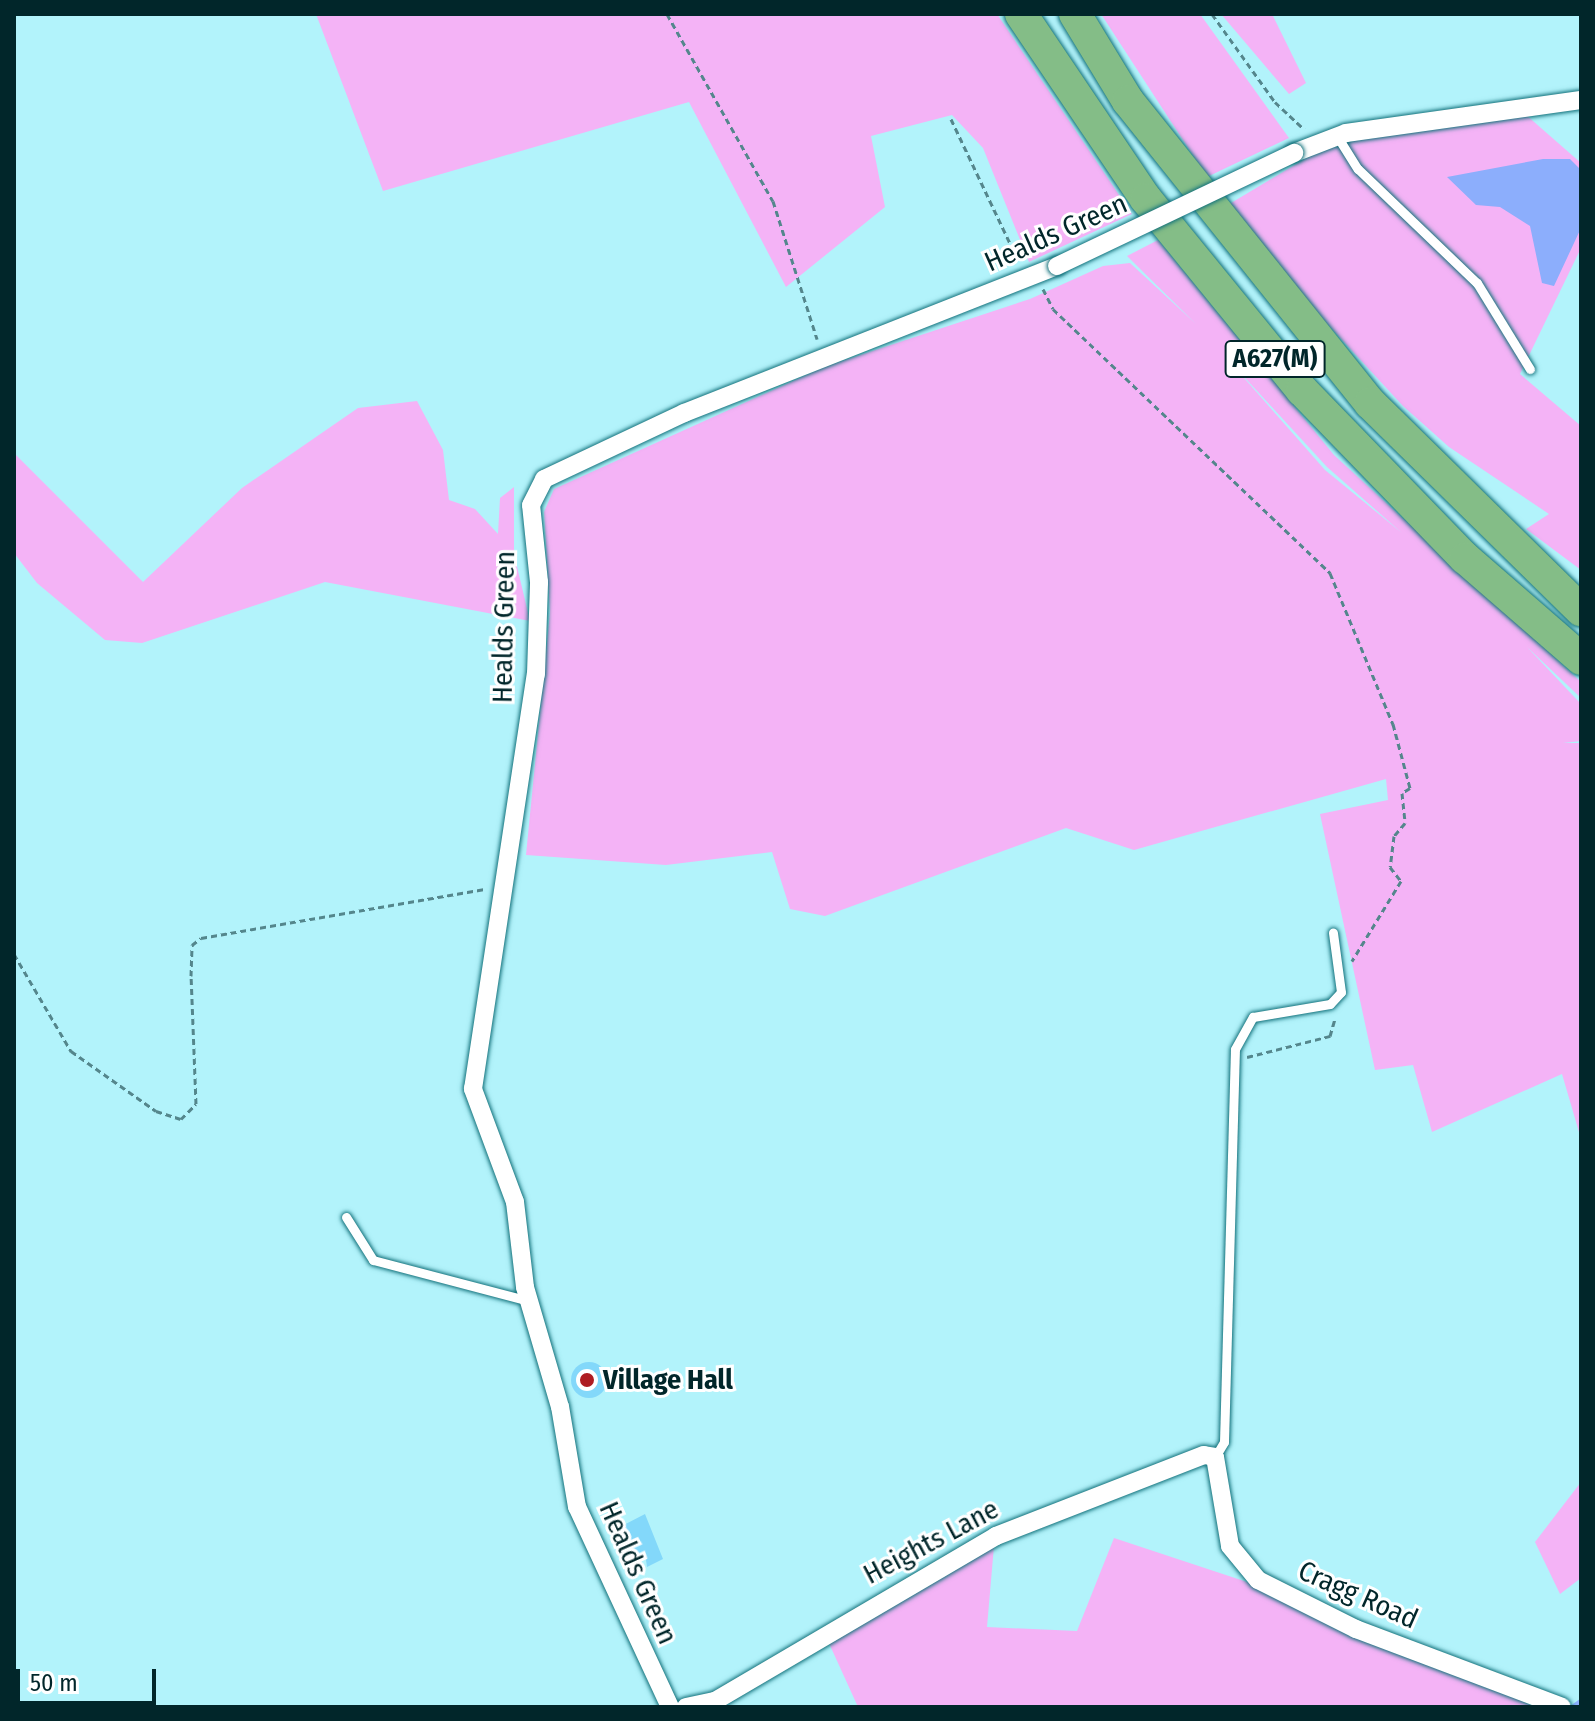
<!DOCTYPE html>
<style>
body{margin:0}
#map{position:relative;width:1595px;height:1721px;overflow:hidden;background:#b2f3fb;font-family:"Fira Sans Condensed",sans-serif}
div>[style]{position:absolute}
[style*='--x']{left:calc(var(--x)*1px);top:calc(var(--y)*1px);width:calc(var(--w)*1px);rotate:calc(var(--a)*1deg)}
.green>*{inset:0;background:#f4b3f6}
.water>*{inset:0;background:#8caefc}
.stream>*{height:6px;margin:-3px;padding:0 3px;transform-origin:3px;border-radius:3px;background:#8caefc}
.building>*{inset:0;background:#83d8fa}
.round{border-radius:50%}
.path>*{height:3px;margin-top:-1.5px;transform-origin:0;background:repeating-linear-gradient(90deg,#54868c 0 6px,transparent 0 10px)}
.roads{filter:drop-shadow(0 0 2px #12717b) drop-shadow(0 0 2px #12717b)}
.service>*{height:9px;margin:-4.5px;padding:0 4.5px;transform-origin:4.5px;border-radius:4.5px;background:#fff}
.minor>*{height:18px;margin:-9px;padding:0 9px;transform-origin:9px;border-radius:9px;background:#fff}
.motorway>*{height:32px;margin:-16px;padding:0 16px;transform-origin:16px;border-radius:16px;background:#84bd87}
.bridges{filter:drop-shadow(0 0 2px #12717b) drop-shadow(0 0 2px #12717b)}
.minor-bridge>*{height:18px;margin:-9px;padding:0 9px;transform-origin:9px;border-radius:9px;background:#fff}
.dots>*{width:22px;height:22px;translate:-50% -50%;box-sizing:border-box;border:4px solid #fff;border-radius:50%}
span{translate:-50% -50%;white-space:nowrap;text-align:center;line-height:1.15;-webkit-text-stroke:6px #fff;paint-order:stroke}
.shield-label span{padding:2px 6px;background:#fff;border:2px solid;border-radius:6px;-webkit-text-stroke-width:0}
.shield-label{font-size:26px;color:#01262a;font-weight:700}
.street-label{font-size:28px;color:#01262a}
.poi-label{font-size:28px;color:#01262a;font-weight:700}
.left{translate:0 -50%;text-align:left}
.frame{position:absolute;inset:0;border:16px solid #01262a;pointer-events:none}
.scale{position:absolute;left:16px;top:1669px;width:140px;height:36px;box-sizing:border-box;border:4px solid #01262a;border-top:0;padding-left:10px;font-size:24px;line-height:28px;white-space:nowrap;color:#01262a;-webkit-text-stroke:6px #fff;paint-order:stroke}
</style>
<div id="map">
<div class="green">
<i style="clip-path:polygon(316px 14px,997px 14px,1132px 214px,1029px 262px,983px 148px,952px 115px,871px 136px,885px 207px,786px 287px,689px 102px,383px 191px)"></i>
<i style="clip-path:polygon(1101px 14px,1200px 14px,1289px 138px,1207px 177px)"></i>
<i style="clip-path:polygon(1221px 14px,1272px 14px,1306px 83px,1289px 94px)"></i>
<i style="clip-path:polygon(1525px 114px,1581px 163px,1581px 248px,1520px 374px,1581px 426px,1581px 570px,1526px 529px,1549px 514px,1449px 447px,1403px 406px,1221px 209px,1313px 154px,1362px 138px)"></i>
<i style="clip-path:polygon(evenodd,1158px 240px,1334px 455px,1581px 682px,1581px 698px,1527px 647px,1581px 704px,1581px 741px,1563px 743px,1581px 743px,1581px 1139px,1562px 1074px,1432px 1132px,1413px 1065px,1375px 1070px,1320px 814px,1388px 800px,1386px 779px,1134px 850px,1066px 828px,825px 916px,790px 909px,772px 852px,666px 865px,526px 855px,550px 612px,544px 512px,554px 489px,824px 367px,1030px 299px,1103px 266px,1130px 263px,1196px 324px,1127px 256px,1158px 240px,1224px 355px,1327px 467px,1402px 533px,1325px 470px,1224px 355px)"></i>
<i style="clip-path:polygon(417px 401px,443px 450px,449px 500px,475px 509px,498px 534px,500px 498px,514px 487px,514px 554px,530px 621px,325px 582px,142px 643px,105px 640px,37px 583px,14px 553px,14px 453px,143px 582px,242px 488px,358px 408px)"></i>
<i style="clip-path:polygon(1581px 1482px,1581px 1578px,1560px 1594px,1535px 1542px)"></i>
<i style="clip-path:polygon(1114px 1538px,1247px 1582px,1535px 1707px,858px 1707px,828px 1641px,994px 1546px,987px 1627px,1077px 1631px)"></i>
</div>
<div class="water">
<i style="clip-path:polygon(1543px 159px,1570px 159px,1581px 170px,1581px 228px,1554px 286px,1542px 283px,1530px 226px,1500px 207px,1476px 205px,1447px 177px)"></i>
</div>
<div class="stream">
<i style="--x:1574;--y:1707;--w:9;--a:-36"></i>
</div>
<div class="building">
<i class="round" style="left:571px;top:1362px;width:36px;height:36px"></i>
<i style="clip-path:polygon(645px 1514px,663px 1559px,647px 1567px,645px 1553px,626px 1560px,614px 1530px)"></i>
</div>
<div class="path">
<i style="--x:667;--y:14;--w:215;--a:60.5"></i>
<i style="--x:773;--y:201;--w:145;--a:72.3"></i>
<i style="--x:1212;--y:14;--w:108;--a:54.4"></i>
<i style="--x:1275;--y:102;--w:40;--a:43"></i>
<i style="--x:951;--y:119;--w:156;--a:64.6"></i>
<i style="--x:1043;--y:289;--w:22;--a:63"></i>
<i style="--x:1053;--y:309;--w:383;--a:43.6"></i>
<i style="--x:1330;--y:573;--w:164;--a:67.4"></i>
<i style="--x:1393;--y:724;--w:66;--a:75.1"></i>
<i style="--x:1410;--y:788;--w:9;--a:148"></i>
<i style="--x:1402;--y:793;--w:30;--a:84"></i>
<i style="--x:1405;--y:823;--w:17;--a:130"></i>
<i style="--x:1394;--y:836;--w:31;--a:97"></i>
<i style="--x:1390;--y:867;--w:18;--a:52"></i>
<i style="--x:1401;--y:881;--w:94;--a:121.5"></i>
<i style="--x:14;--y:954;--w:113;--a:59.6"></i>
<i style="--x:71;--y:1051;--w:104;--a:35.2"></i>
<i style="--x:156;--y:1111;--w:26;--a:18"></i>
<i style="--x:181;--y:1119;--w:21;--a:-45"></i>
<i style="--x:196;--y:1104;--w:128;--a:-92.2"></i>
<i style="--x:191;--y:976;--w:31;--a:-88"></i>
<i style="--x:192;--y:945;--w:11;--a:-38"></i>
<i style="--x:201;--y:938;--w:288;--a:-9.8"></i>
<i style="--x:1247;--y:1057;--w:86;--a:-14.2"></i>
<i style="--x:1330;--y:1036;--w:19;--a:-74"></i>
</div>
<div class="roads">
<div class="service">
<i style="--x:1337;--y:136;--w:39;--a:58"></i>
<i style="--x:1358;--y:169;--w:165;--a:43.8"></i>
<i style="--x:1477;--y:283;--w:101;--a:58.4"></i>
<i style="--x:346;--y:1217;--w:51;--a:57.9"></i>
<i style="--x:373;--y:1260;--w:161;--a:14.7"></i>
<i style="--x:1215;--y:1457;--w:17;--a:-59"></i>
<i style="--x:1224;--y:1442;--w:393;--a:-88.4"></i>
<i style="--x:1235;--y:1049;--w:37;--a:-61"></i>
<i style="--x:1253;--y:1017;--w:78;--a:-9.6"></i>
<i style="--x:1330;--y:1004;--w:16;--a:-47"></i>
<i style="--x:1341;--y:992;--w:60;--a:-97.7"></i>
</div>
<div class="minor">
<i style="--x:1294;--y:153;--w:56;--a:-21"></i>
<i style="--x:1346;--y:133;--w:237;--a:-8"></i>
<i style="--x:670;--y:1707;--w:221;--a:-114.9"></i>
<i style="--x:577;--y:1507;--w:101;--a:-99.6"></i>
<i style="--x:560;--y:1407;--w:125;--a:-106.3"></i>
<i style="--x:525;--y:1287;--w:86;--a:-96.7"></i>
<i style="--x:515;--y:1202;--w:121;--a:-110.4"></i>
<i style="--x:473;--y:1089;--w:420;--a:-81.4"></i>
<i style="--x:536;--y:674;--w:92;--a:-88.1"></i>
<i style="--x:539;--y:582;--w:77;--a:-95.9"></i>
<i style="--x:531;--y:505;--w:29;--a:-63"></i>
<i style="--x:544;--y:479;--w:155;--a:-25.2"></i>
<i style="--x:684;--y:413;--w:401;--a:-21.5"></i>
<i style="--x:686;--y:1707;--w:30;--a:-12"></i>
<i style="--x:715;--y:1701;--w:326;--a:-30.4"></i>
<i style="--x:996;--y:1536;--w:223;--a:-21.3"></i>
<i style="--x:1204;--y:1455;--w:11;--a:10"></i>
<i style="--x:1215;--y:1457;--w:90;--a:80.4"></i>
<i style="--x:1230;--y:1546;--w:44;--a:50.5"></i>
<i style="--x:1258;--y:1580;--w:110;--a:26.6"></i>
<i style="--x:1356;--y:1629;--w:220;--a:20.7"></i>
</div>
<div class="motorway">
<i style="--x:1021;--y:14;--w:223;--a:56"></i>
<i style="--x:1146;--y:199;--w:247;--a:50.8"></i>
<i style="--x:1302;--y:390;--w:234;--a:45.9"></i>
<i style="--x:1465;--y:558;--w:154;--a:41"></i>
<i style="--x:1075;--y:14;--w:102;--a:58.7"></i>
<i style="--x:1128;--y:101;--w:387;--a:51.3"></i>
<i style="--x:1370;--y:403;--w:296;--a:44.5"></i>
</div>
</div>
<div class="bridges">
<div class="minor-bridge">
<i style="--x:1057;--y:266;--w:263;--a:-25.5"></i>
</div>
</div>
<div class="dots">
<i style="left:587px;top:1380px;background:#ae1c22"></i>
</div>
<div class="shield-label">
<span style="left:1275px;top:359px">A627(M)</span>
</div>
<div class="street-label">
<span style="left:1056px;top:233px;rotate:-24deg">Healds Green</span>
<span style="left:504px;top:627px;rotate:-89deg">Healds Green</span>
<span style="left:931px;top:1542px;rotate:-28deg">Heights Lane</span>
<span style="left:638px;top:1573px;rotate:66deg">Healds Green</span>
<span style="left:1358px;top:1595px;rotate:24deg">Cragg Road</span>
</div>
<div class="poi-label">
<span class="left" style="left:603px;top:1380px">Village Hall</span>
</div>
<div class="frame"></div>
<div class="scale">50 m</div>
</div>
